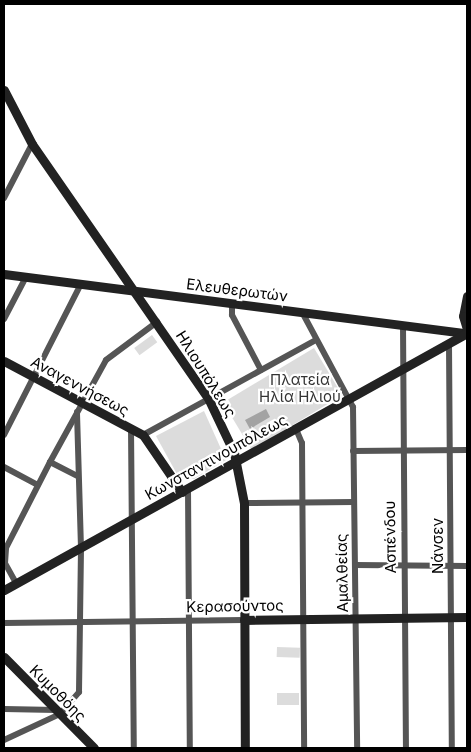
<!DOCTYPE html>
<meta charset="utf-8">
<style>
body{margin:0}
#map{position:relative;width:471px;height:752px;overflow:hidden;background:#fff;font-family:Inter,sans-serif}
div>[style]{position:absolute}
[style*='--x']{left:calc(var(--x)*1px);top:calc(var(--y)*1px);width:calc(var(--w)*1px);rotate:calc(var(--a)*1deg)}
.green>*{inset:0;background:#dcdcdc;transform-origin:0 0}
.water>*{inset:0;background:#a3a3a3}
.street>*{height:6px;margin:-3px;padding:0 3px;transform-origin:3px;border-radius:3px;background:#555}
.secondary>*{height:9px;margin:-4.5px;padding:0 4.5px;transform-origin:4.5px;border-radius:4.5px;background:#222}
span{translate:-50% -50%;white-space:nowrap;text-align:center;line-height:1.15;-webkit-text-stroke:4.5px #fff;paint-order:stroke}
.street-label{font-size:15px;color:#000}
.park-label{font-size:15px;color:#333}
.frame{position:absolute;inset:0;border:5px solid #000;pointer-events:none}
</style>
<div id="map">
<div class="green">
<i style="left:152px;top:335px;width:9px;height:22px;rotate:54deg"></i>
<i style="left:314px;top:348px;width:55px;height:106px;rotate:59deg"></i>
<i style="clip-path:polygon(204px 411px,226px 460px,194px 479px,185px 479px,178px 476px,156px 436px)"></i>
<i style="left:277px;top:647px;width:23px;height:10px;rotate:2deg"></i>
<i style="left:299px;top:693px;width:12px;height:22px;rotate:90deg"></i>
</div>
<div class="water">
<i style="clip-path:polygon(266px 409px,270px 417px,250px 429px,245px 420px)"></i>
</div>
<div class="street">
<i style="--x:4;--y:198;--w:61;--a:-62.6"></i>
<i style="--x:232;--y:303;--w:12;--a:90"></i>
<i style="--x:232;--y:315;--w:62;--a:62.2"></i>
<i style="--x:302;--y:312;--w:108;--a:61.8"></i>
<i style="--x:353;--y:407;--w:341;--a:89.3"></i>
<i style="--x:4;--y:319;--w:47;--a:-62.4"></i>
<i style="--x:403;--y:325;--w:423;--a:89.6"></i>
<i style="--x:449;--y:344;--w:404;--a:89.6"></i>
<i style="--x:131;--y:428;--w:320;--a:89.5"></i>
<i style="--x:296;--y:429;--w:15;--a:67"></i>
<i style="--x:302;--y:443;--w:305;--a:89.6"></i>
<i style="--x:4;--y:435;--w:169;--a:-63"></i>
<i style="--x:143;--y:435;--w:197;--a:-28.8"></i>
<i style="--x:353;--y:451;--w:114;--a:-0.5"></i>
<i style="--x:50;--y:462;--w:31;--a:27"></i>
<i style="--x:4;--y:467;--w:38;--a:28"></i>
<i style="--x:188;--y:488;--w:260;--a:89.6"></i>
<i style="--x:244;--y:503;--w:110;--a:-0.5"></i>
<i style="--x:355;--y:565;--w:112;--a:0.5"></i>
<i style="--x:16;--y:583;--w:23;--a:-119"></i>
<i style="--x:5;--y:563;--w:15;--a:-86"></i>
<i style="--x:6;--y:548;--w:97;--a:-62.9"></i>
<i style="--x:50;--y:462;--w:116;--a:-61.2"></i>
<i style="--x:106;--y:360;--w:64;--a:-36.7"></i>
<i style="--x:4;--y:623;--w:240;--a:-0.7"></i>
<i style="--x:4;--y:709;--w:52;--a:1.1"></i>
<i style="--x:4;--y:740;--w:62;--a:-24.9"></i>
<i style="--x:60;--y:714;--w:29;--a:-49"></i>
<i style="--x:79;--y:692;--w:144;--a:-89.2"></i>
<i style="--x:81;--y:548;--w:136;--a:-91.7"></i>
</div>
<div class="secondary">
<i style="--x:4;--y:90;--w:61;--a:62.6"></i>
<i style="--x:32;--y:144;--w:311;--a:55.3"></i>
<i style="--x:209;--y:400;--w:59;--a:64.7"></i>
<i style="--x:234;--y:453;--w:51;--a:78.7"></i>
<i style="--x:244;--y:503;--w:245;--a:89.8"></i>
<i style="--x:4;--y:274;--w:467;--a:7.3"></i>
<i style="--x:467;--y:296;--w:20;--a:101"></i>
<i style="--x:463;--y:316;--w:14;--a:73"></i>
<i style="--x:4;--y:361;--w:157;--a:28"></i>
<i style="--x:143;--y:435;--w:69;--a:55.6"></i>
<i style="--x:4;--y:590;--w:530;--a:-29.03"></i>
<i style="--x:244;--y:620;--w:223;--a:-0.8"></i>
<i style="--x:4;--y:657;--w:128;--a:45.3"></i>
</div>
<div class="street-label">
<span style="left:237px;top:290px;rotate:7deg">Ελευθερωτών</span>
<span style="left:206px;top:374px;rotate:58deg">Ηλιουπόλεως</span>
<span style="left:80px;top:386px;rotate:28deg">Αναγεννήσεως</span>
<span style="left:216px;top:457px;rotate:-29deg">Κωνσταντινουπόλεως</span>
<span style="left:390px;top:537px;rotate:-91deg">Ασπένδου</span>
<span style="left:438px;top:546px;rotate:-90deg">Νάνσεν</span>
<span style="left:342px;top:573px;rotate:-91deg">Αμαλθείας</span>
<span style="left:235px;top:606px;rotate:-1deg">Κερασούντος</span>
<span style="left:58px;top:693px;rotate:45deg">Κυμοθόης</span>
</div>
<div class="park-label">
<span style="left:300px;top:388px">Πλατεία<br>Ηλία Ηλιού</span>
</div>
<div class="frame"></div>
</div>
